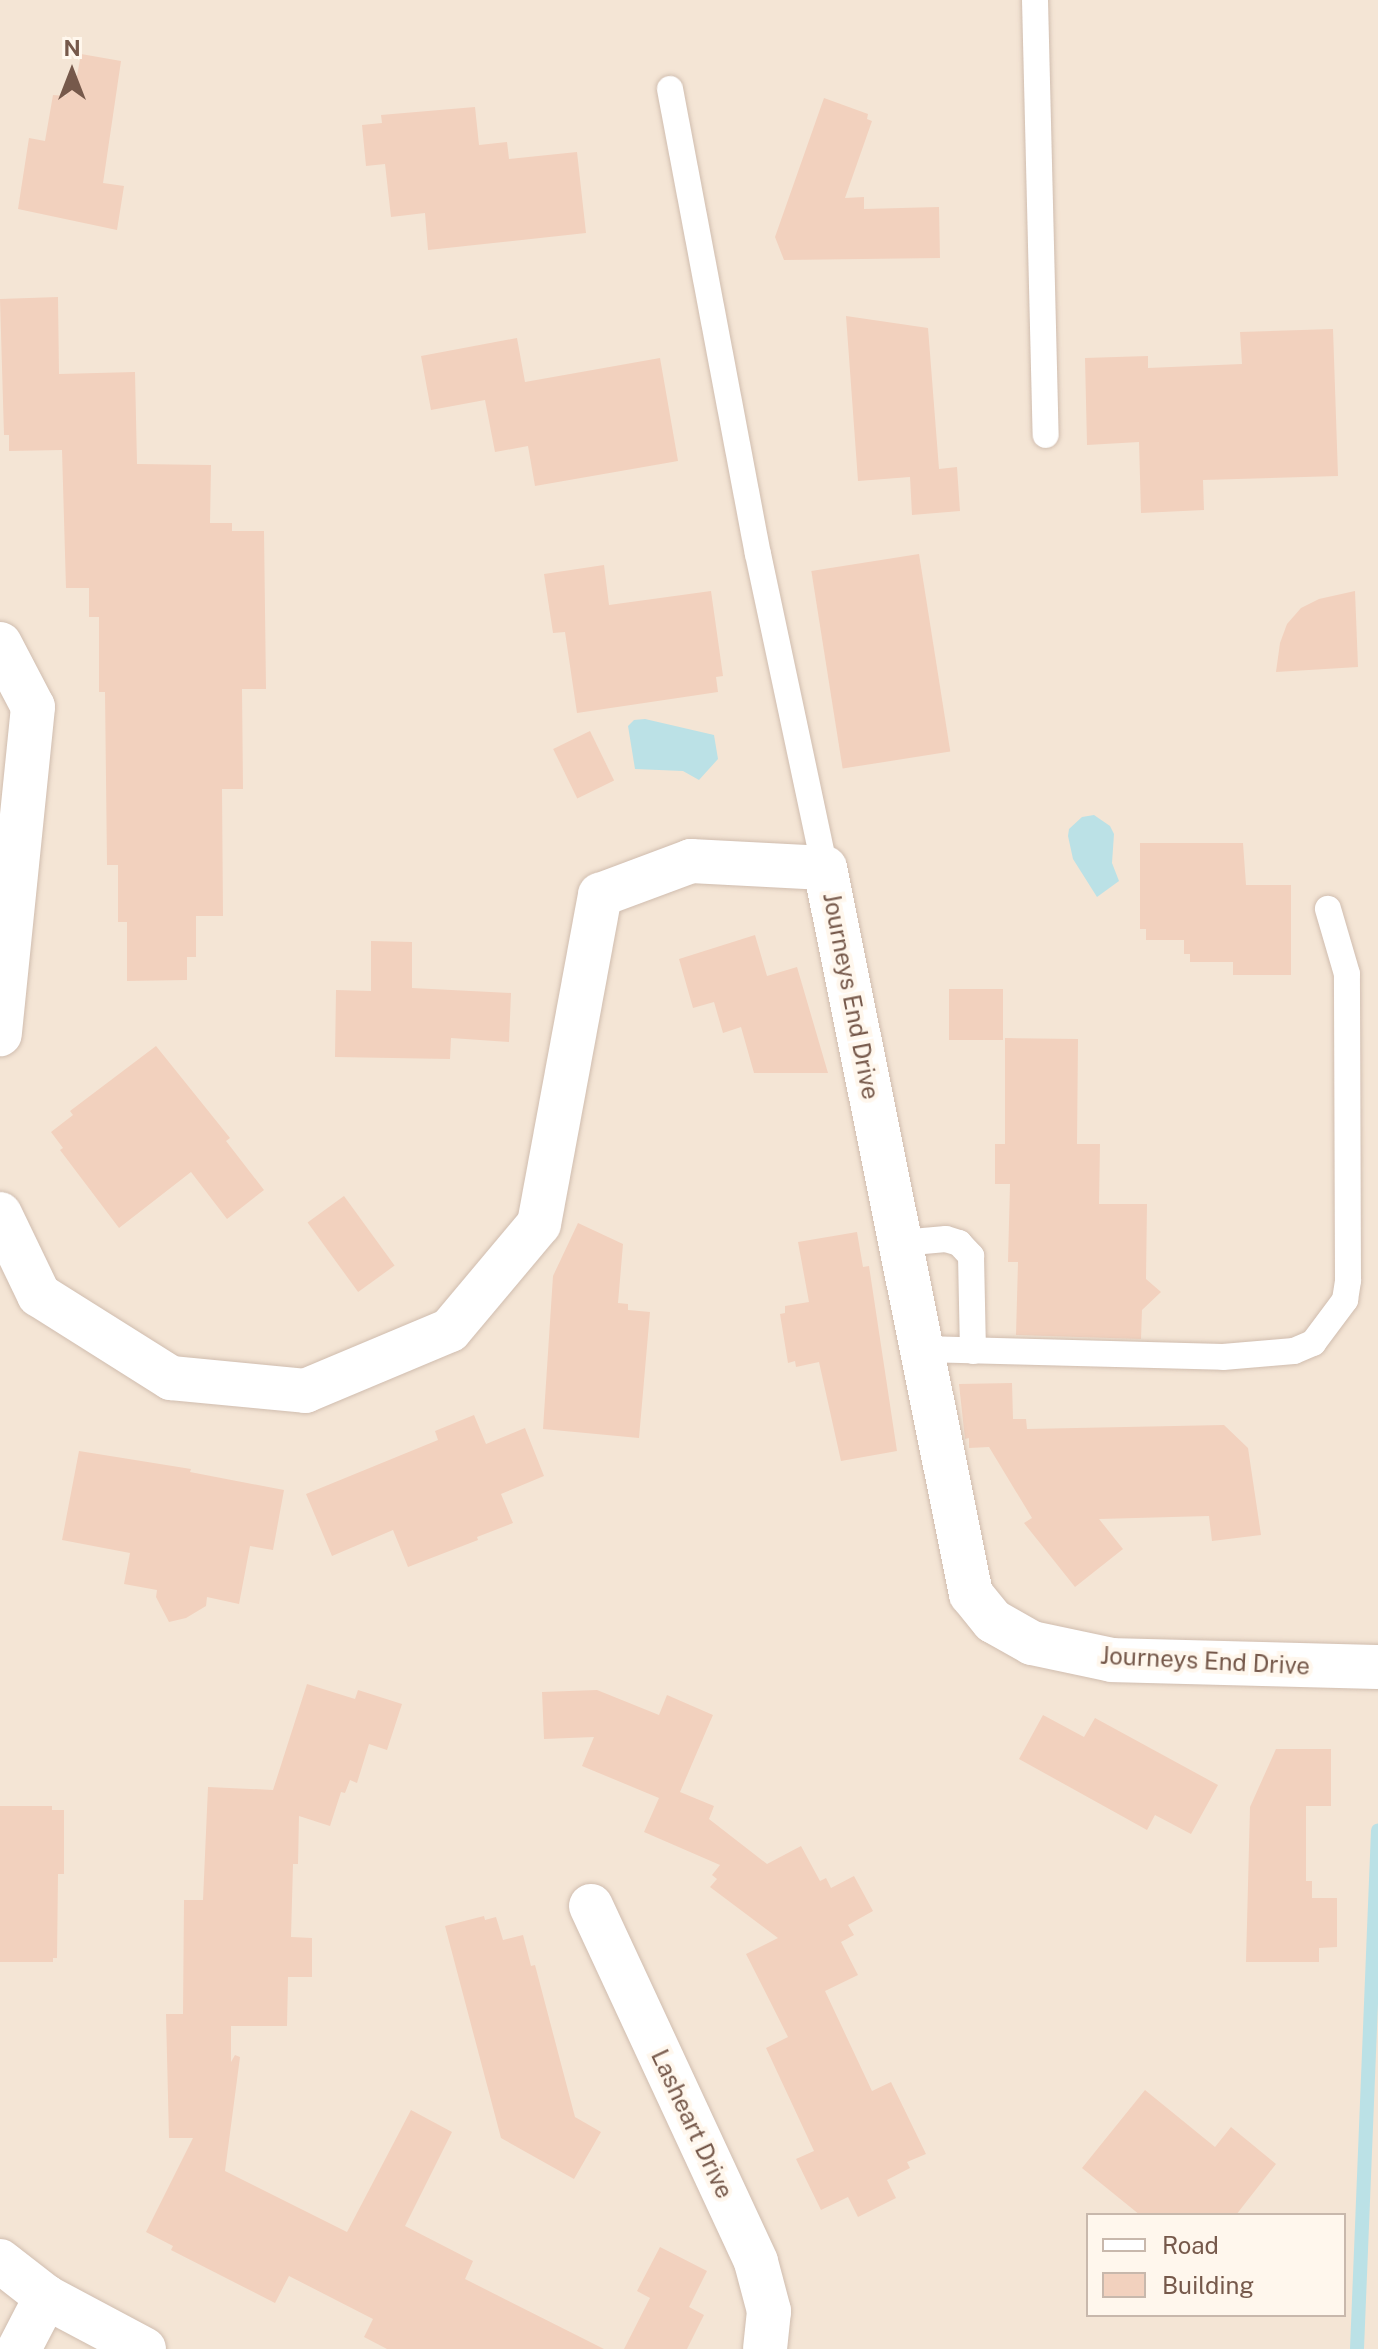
<!DOCTYPE html>
<style>
body{margin:0}
#map{position:relative;width:1378px;height:2349px;overflow:hidden;background:#fcf3e7;font-family:"Public Sans",sans-serif}
div>[style]{position:absolute}
[style*='--x']{left:calc(var(--x)*1px);top:calc(var(--y)*1px);width:calc(var(--w)*1px);rotate:calc(var(--a)*1deg)}
.residential>*{inset:0;background:#f4e5d5}
.water>*{inset:0;background:#bbe1e6}
.stream>*{height:14px;margin:-7px;padding:0 7px;transform-origin:7px;border-radius:7px;background:#bbe1e6}
.building>*{inset:0;background:#f2d1be;transform-origin:0 0}
.roads{filter:drop-shadow(0 0 2px #d0bdaf) drop-shadow(0 0 2px #d0bdaf)}
.service>*{height:26px;margin:-13px;padding:0 13px;transform-origin:13px;border-radius:13px;background:#fff}
.minor>*{height:44px;margin:-22px;padding:0 22px;transform-origin:22px;border-radius:22px;background:#fff}
span{translate:-50% -50%;white-space:nowrap;text-align:center;line-height:1.15;-webkit-text-stroke:8px #fff7ed;paint-order:stroke}
.street-label{font-size:24px;color:#76594b}
.legend{position:absolute;left:1086px;top:2213px;width:260px;height:104px;box-sizing:border-box;background:#fff7ed;border:2px solid #c8b8ac;margin:0;padding:10px 14px;list-style:none;font-size:24px;color:#76594b}
.legend li{display:flex;align-items:center;gap:16px;height:40px}
.legend b{width:40px;border:2px solid #c8b8ac}
.north{position:absolute;left:32px;top:32px;width:80px;height:80px;-webkit-text-stroke:6px #fff7ed;paint-order:stroke;rotate:0deg;font-size:22px;font-weight:700;line-height:32px;text-align:center;color:#76594b}
.north::after{content:'';display:block;margin:auto;width:28px;height:36px;background:#76594b;clip-path:polygon(50% 0,100% 100%,50% 72%,0 100%)}
</style>
<div id="map">
<div class="residential">
<i style="clip-path:polygon(evenodd,0 0,1378px 0,1378px 2349px,0 2349px,0 0,1088px 2215px,1344px 2215px,1344px 2315px,1088px 2315px,1088px 2215px)"></i>
</div>
<div class="water">
<i style="clip-path:polygon(645px 719px,714px 735px,718px 759px,699px 780px,683px 771px,635px 769px,628px 726px,634px 720px)"></i>
<i style="clip-path:polygon(1094px 815px,1110px 826px,1114px 834px,1112px 863px,1119px 881px,1097px 897px,1073px 859px,1068px 836px,1069px 829px,1082px 817px)"></i>
</div>
<div class="stream">
<i style="--x:1357;--y:2349;--w:519;--a:-87.68"></i>
</div>
<div class="building">
<i style="clip-path:polygon(81px 54px,121px 61px,103px 183px,124px 186px,117px 230px,18px 209px,29px 138px,45px 141px,53px 95px,66px 96px,70px 74px,77px 76px)"></i>
<i style="clip-path:polygon(824px 98px,868px 114px,867px 119px,872px 121px,845px 198px,864px 197px,864px 209px,939px 207px,940px 258px,784px 260px,775px 237px)"></i>
<i style="clip-path:polygon(475px 107px,479px 145px,507px 142px,509px 159px,577px 152px,586px 233px,428px 250px,425px 213px,391px 217px,385px 164px,366px 166px,362px 125px,382px 123px,381px 115px)"></i>
<i style="clip-path:polygon(58px 297px,59px 374px,135px 372px,137px 464px,211px 465px,210px 523px,232px 523px,232px 531px,264px 531px,266px 689px,242px 689px,243px 789px,222px 789px,223px 916px,196px 916px,196px 957px,187px 957px,187px 980px,127px 981px,127px 922px,118px 922px,118px 865px,107px 865px,105px 692px,99px 692px,99px 617px,89px 617px,89px 588px,66px 588px,62px 450px,9px 451px,9px 435px,4px 435px,0 299px)"></i>
<i style="clip-path:polygon(846px 316px,928px 328px,939px 469px,957px 467px,960px 511px,912px 515px,910px 477px,858px 481px)"></i>
<i style="clip-path:polygon(1333px 329px,1338px 476px,1203px 480px,1204px 510px,1141px 513px,1139px 442px,1087px 445px,1085px 358px,1148px 356px,1148px 368px,1242px 364px,1240px 332px)"></i>
<i style="clip-path:polygon(517px 338px,525px 382px,660px 358px,678px 461px,535px 486px,528px 446px,495px 452px,485px 400px,431px 410px,421px 356px)"></i>
<i style="left:919px;top:554px;width:200px;height:109px;rotate:81deg"></i>
<i style="clip-path:polygon(604px 565px,609px 605px,711px 591px,723px 676px,716px 677px,718px 692px,577px 713px,565px 632px,553px 633px,544px 574px)"></i>
<i style="clip-path:polygon(1355px 591px,1358px 667px,1276px 672px,1280px 643px,1287px 624px,1301px 608px,1319px 599px)"></i>
<i style="left:590px;top:731px;width:55px;height:41px;rotate:64deg"></i>
<i style="clip-path:polygon(1140px 843px,1243px 843px,1246px 885px,1291px 885px,1291px 975px,1233px 975px,1233px 962px,1190px 962px,1190px 954px,1184px 954px,1184px 940px,1146px 940px,1146px 929px,1140px 929px)"></i>
<i style="clip-path:polygon(755px 935px,767px 976px,797px 967px,828px 1073px,754px 1073px,741px 1027px,723px 1033px,714px 1002px,693px 1008px,679px 959px)"></i>
<i style="clip-path:polygon(371px 941px,412px 942px,412px 988px,511px 993px,509px 1042px,451px 1038px,450px 1059px,335px 1057px,336px 990px,371px 991px)"></i>
<i style="left:949px;top:989px;width:54px;height:51px"></i>
<i style="clip-path:polygon(1005px 1038px,1078px 1039px,1077px 1144px,1100px 1144px,1099px 1204px,1147px 1204px,1146px 1279px,1161px 1292px,1142px 1310px,1141px 1339px,1016px 1335px,1018px 1262px,1008px 1262px,1010px 1184px,995px 1184px,995px 1144px,1005px 1144px)"></i>
<i style="clip-path:polygon(156px 1046px,230px 1138px,226px 1141px,264px 1190px,227px 1219px,191px 1172px,119px 1228px,60px 1150px,63px 1148px,51px 1132px,73px 1115px,70px 1111px)"></i>
<i style="left:344px;top:1196px;width:86px;height:45px;rotate:54deg"></i>
<i style="clip-path:polygon(578px 1223px,623px 1244px,618px 1303px,628px 1304px,628px 1310px,650px 1312px,639px 1438px,543px 1429px,553px 1276px)"></i>
<i style="clip-path:polygon(857px 1232px,863px 1267px,869px 1266px,897px 1451px,841px 1461px,819px 1362px,796px 1367px,795px 1361px,788px 1363px,780px 1314px,785px 1313px,785px 1306px,809px 1302px,798px 1242px)"></i>
<i style="clip-path:polygon(1012px 1383px,1013px 1419px,1026px 1419px,1027px 1429px,1224px 1425px,1248px 1448px,1261px 1535px,1212px 1541px,1209px 1516px,1099px 1519px,1123px 1549px,1075px 1587px,1024px 1523px,1032px 1518px,989px 1447px,969px 1448px,969px 1438px,965px 1439px,959px 1384px)"></i>
<i style="clip-path:polygon(474px 1415px,486px 1444px,525px 1428px,544px 1476px,501px 1494px,513px 1523px,477px 1537px,478px 1540px,408px 1567px,393px 1530px,332px 1556px,306px 1494px,438px 1440px,435px 1431px)"></i>
<i style="clip-path:polygon(79px 1451px,191px 1469px,190px 1472px,284px 1490px,273px 1550px,250px 1546px,239px 1604px,207px 1597px,206px 1606px,186px 1618px,169px 1622px,156px 1597px,157px 1590px,124px 1584px,130px 1553px,62px 1540px)"></i>
<i style="clip-path:polygon(307px 1684px,355px 1699px,358px 1690px,402px 1704px,387px 1750px,369px 1744px,357px 1783px,350px 1780px,345px 1793px,341px 1792px,330px 1826px,299px 1816px,298px 1864px,293px 1864px,291px 1937px,312px 1938px,312px 1977px,288px 1977px,287px 2026px,231px 2026px,231px 2062px,235px 2055px,240px 2057px,225px 2171px,347px 2232px,411px 2110px,452px 2132px,405px 2226px,473px 2261px,465px 2279px,604px 2349px,387px 2349px,364px 2337px,373px 2319px,289px 2276px,275px 2303px,171px 2250px,173px 2246px,146px 2232px,193px 2138px,169px 2138px,166px 2014px,183px 2014px,184px 1900px,203px 1900px,208px 1787px,273px 1790px)"></i>
<i style="clip-path:polygon(597px 1690px,659px 1715px,667px 1695px,713px 1715px,680px 1792px,714px 1806px,709px 1819px,767px 1864px,801px 1846px,820px 1881px,826px 1878px,831px 1888px,854px 1876px,873px 1911px,848px 1925px,854px 1935px,841px 1942px,858px 1975px,825px 1991px,872px 2091px,891px 2082px,926px 2154px,907px 2162px,910px 2168px,887px 2180px,896px 2198px,858px 2217px,848px 2197px,821px 2210px,796px 2159px,814px 2151px,766px 2048px,788px 2037px,746px 1954px,778px 1938px,710px 1887px,717px 1879px,712px 1875px,720px 1865px,644px 1832px,659px 1798px,582px 1766px,594px 1737px,544px 1739px,542px 1692px)"></i>
<i style="clip-path:polygon(1043px 1715px,1084px 1737px,1095px 1718px,1218px 1785px,1191px 1834px,1155px 1815px,1147px 1830px,1019px 1759px)"></i>
<i style="clip-path:polygon(1276px 1749px,1331px 1749px,1331px 1806px,1306px 1806px,1306px 1881px,1312px 1881px,1312px 1898px,1337px 1898px,1337px 1947px,1319px 1948px,1319px 1962px,1246px 1962px,1250px 1807px)"></i>
<i style="clip-path:polygon(0 1806px,52px 1806px,52px 1810px,64px 1810px,64px 1874px,58px 1874px,57px 1958px,53px 1958px,53px 1962px,0 1962px)"></i>
<i style="clip-path:polygon(484px 1916px,485px 1920px,496px 1917px,503px 1940px,523px 1935px,531px 1966px,535px 1965px,575px 2117px,601px 2132px,574px 2179px,501px 2138px,445px 1926px)"></i>
<i style="clip-path:polygon(1145px 2090px,1215px 2147px,1231px 2127px,1276px 2164px,1236px 2215px,1140px 2215px,1082px 2168px)"></i>
<i style="clip-path:polygon(660px 2247px,707px 2271px,689px 2307px,704px 2315px,687px 2349px,624px 2349px,650px 2298px,637px 2291px)"></i>
</div>
<div class="roads">
<div class="service">
<i style="--x:1035;--y:0;--w:435;--a:88.6"></i>
<i style="--x:670;--y:89;--w:473;--a:79.3"></i>
<i style="--x:758;--y:554;--w:321;--a:78"></i>
<i style="--x:901;--y:1243;--w:45;--a:-5.1"></i>
<i style="--x:946;--y:1239;--w:14;--a:17"></i>
<i style="--x:959;--y:1243;--w:18;--a:47"></i>
<i style="--x:971;--y:1256;--w:95;--a:88.8"></i>
<i style="--x:922;--y:1349;--w:301;--a:1.5"></i>
<i style="--x:1223;--y:1357;--w:71;--a:-4.8"></i>
<i style="--x:1294;--y:1351;--w:21;--a:-23"></i>
<i style="--x:1313;--y:1343;--w:54;--a:-53.3"></i>
<i style="--x:1345;--y:1300;--w:20;--a:-81"></i>
<i style="--x:1348;--y:1280;--w:306;--a:-90.2"></i>
<i style="--x:1347;--y:974;--w:68;--a:-106.3"></i>
</div>
<div class="minor">
<i style="--x:0;--y:644;--w:71;--a:62.4"></i>
<i style="--x:33;--y:707;--w:329;--a:95.8"></i>
<i style="--x:0;--y:1214;--w:90;--a:64.3"></i>
<i style="--x:39;--y:1295;--w:156;--a:32.2"></i>
<i style="--x:171;--y:1378;--w:135;--a:5.5"></i>
<i style="--x:305;--y:1391;--w:157;--a:-22.8"></i>
<i style="--x:450;--y:1330;--w:138;--a:-50"></i>
<i style="--x:539;--y:1224;--w:335;--a:-79.5"></i>
<i style="--x:600;--y:895;--w:97;--a:-20.5"></i>
<i style="--x:691;--y:861;--w:134;--a:3"></i>
<i style="--x:825;--y:868;--w:741;--a:78.63"></i>
<i style="--x:971;--y:1594;--w:35;--a:51"></i>
<i style="--x:993;--y:1621;--w:45;--a:29.4"></i>
<i style="--x:1032;--y:1643;--w:82;--a:12"></i>
<i style="--x:1112;--y:1660;--w:266;--a:1.5"></i>
<i style="--x:591;--y:1906;--w:392;--a:65.1"></i>
<i style="--x:756;--y:2262;--w:51;--a:75.1"></i>
<i style="--x:769;--y:2311;--w:38;--a:96"></i>
<i style="--x:0;--y:2261;--w:58;--a:38"></i>
<i style="--x:46;--y:2297;--w:111;--a:28"></i>
<i style="--x:19;--y:2349;--w:59;--a:-62.6"></i>
</div>
</div>
<div class="street-label">
<span style="left:851px;top:996px;rotate:79deg">Journeys End Drive</span>
<span style="left:1205px;top:1661px;rotate:3deg">Journeys End Drive</span>
<span style="left:692px;top:2124px;rotate:65deg">Lasheart Drive</span>
</div>
<ul class="legend">
<li><b style="height:10px;background:#fff"></b>Road</li>
<li><b style="height:22px;background:#f2d1be"></b>Building</li>
</ul>
<div class="north">N</div>
</div>
